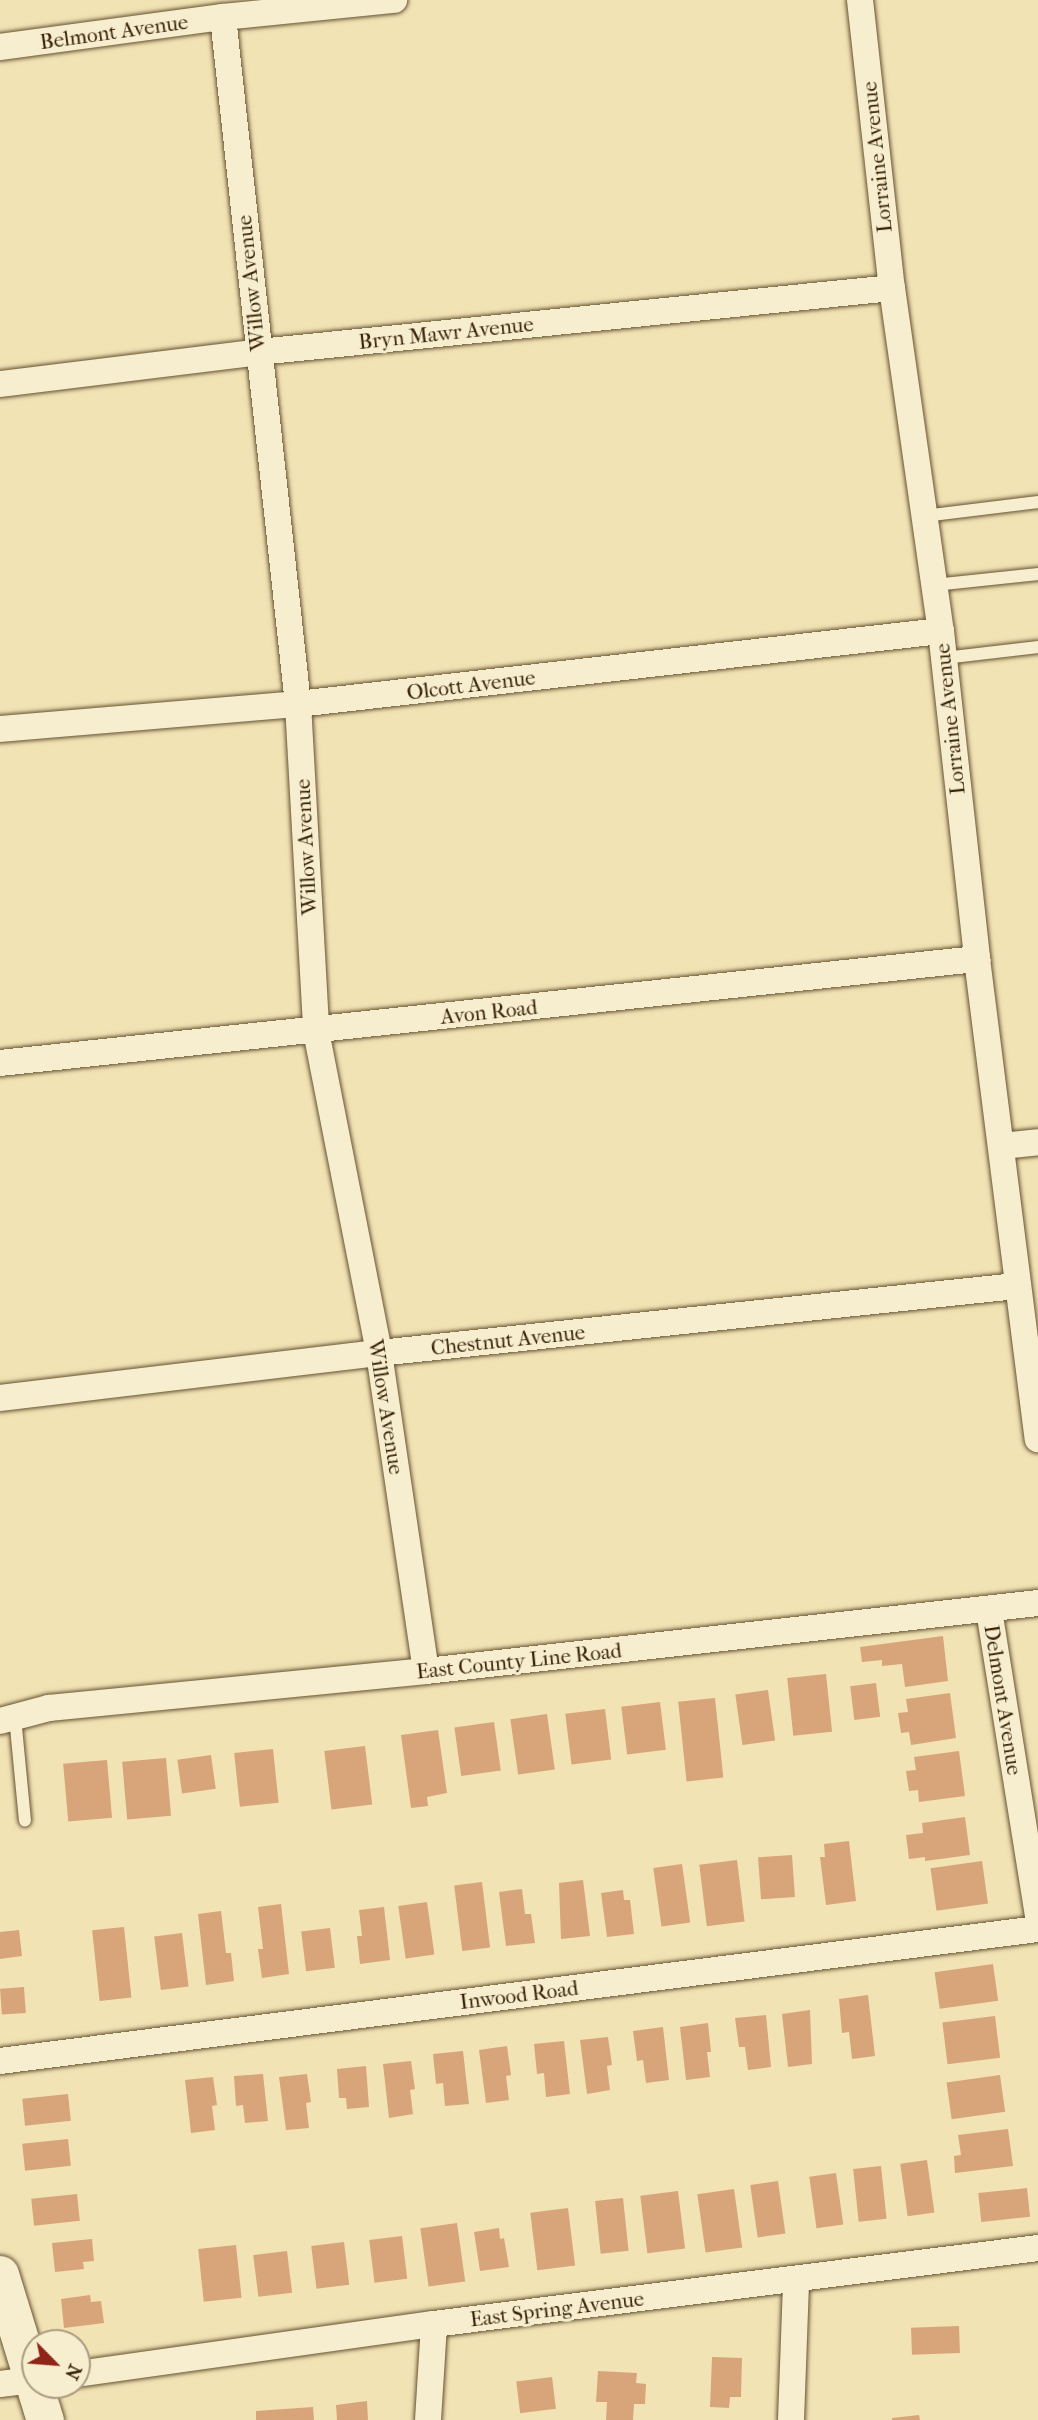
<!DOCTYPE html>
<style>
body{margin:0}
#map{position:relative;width:1038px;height:2420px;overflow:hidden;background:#f2e3b5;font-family:"IM FELL French Canon",serif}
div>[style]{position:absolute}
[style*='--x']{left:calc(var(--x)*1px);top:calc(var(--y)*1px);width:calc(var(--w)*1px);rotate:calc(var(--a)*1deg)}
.building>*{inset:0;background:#d8a47a;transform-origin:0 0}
.roads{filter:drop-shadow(0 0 2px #665331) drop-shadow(0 0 2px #665331)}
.lane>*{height:12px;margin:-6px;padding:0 6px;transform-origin:6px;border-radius:6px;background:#f7edcf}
.street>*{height:26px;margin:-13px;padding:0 13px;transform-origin:13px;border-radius:13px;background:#f7edcf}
.secondary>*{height:37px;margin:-18.5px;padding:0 18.5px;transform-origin:18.5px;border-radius:18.5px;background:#f7edcf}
span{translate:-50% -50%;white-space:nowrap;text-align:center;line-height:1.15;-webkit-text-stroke:6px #f7edcf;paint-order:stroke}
.street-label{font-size:21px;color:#372305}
.north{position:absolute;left:21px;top:2329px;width:70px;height:70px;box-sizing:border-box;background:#f7edcf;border:2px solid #aa9c7e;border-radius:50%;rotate:115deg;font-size:19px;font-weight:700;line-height:28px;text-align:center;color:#372305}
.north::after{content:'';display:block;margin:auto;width:24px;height:32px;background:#8f2418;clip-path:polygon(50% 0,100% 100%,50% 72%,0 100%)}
</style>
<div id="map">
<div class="building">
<i style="clip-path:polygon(943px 1636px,948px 1681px,905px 1687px,902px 1664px,882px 1666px,882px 1660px,862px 1662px,860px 1647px)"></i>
<i style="left:826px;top:1674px;width:58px;height:39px;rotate:84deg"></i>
<i style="left:876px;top:1683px;width:34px;height:26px;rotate:83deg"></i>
<i style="left:768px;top:1690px;width:51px;height:33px;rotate:82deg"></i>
<i style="clip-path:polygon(950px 1693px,956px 1738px,911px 1745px,909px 1732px,901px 1733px,898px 1713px,908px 1712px,906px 1699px)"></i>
<i style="left:715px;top:1698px;width:80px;height:37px;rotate:84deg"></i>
<i style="left:660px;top:1702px;width:48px;height:39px;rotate:83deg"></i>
<i style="left:605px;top:1709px;width:51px;height:40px;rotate:83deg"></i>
<i style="left:547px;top:1714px;width:56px;height:37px;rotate:82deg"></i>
<i style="left:494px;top:1722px;width:49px;height:40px;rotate:82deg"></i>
<i style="clip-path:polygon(438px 1730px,447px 1793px,427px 1797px,428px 1806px,411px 1808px,401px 1735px)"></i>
<i style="left:365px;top:1746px;width:59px;height:41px;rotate:83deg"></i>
<i style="left:273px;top:1749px;width:54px;height:39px;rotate:84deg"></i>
<i style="clip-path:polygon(959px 1751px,965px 1796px,919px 1802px,918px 1790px,909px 1791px,906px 1771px,916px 1770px,914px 1757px)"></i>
<i style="left:211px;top:1755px;width:34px;height:34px;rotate:82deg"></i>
<i style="left:166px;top:1758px;width:58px;height:44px;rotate:85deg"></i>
<i style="left:107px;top:1760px;width:58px;height:44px;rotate:85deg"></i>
<i style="clip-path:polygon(965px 1817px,970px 1855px,925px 1861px,925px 1857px,909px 1859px,906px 1835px,923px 1833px,922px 1823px)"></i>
<i style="clip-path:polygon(849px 1841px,856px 1901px,826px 1905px,820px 1857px,825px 1857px,824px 1844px)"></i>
<i style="left:792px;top:1855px;width:42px;height:34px;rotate:86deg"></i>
<i style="left:737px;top:1860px;width:62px;height:38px;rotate:83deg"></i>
<i style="left:982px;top:1861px;width:43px;height:52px;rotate:82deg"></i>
<i style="left:682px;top:1864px;width:59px;height:29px;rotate:82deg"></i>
<i style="clip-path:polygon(583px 1880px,590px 1936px,561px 1939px,559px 1883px)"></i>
<i style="left:482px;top:1882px;width:66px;height:28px;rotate:83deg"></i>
<i style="clip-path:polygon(522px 1889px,525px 1914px,531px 1914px,535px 1943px,506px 1946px,499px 1892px)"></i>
<i style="clip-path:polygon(623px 1890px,624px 1900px,630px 1900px,634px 1934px,607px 1937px,601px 1893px)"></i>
<i style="left:427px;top:1902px;width:53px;height:29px;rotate:82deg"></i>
<i style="clip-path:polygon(281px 1904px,289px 1974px,262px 1978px,258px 1949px,263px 1949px,258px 1907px)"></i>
<i style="clip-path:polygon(384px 1907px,390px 1960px,360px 1964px,357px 1936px,362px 1936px,359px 1910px)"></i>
<i style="clip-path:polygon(221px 1911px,226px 1953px,231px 1953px,234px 1981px,206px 1985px,198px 1914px)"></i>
<i style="left:124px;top:1927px;width:71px;height:32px;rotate:84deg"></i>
<i style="left:330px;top:1928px;width:40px;height:29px;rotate:83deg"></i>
<i style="clip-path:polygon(19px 1930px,22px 1956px,0 1959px,0 1932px)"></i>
<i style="left:182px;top:1933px;width:54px;height:28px;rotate:83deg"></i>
<i style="left:993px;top:1964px;width:37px;height:59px;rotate:82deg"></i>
<i style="left:24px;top:1987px;width:26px;height:24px;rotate:86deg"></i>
<i style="clip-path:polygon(868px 1995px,875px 2056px,852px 2059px,849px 2032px,842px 2033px,839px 1999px)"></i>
<i style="clip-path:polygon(810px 2010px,812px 2064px,788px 2067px,782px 2014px)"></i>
<i style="clip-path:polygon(766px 2015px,771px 2067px,748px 2070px,745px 2047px,739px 2047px,735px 2018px)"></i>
<i style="left:995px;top:2016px;width:42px;height:53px;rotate:83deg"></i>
<i style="clip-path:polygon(708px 2023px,711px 2052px,707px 2052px,710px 2077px,686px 2080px,680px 2027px)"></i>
<i style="clip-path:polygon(663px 2027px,669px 2080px,646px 2083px,643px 2060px,637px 2061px,633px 2031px)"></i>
<i style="clip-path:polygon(608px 2037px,612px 2065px,607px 2066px,610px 2090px,587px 2094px,580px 2040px)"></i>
<i style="clip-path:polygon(564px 2041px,570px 2094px,546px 2097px,544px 2073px,537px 2074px,534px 2044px)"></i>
<i style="clip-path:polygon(507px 2046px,511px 2075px,506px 2076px,509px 2100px,486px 2103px,479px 2050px)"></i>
<i style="clip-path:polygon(463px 2051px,469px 2104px,445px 2106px,443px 2083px,436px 2084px,433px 2054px)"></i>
<i style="clip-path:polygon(411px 2061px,415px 2089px,410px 2090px,413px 2114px,389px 2118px,383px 2064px)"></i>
<i style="clip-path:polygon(366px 2066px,369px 2107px,347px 2109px,346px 2098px,339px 2098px,337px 2069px)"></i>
<i style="clip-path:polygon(263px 2074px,268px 2121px,245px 2123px,243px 2105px,236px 2106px,234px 2076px)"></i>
<i style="clip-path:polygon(307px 2074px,311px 2102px,306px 2103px,309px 2128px,286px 2130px,279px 2077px)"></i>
<i style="left:1000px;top:2075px;width:37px;height:54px;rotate:82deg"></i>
<i style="clip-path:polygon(213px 2077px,217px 2105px,212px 2106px,215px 2130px,191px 2133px,185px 2080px)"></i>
<i style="left:68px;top:2094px;width:27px;height:46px;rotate:84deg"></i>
<i style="clip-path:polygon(1008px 2129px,1013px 2166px,955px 2173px,954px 2156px,961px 2155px,958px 2135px)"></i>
<i style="left:68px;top:2139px;width:27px;height:46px;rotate:84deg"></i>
<i style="left:927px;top:2160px;width:53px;height:27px;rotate:82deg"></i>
<i style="left:881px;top:2166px;width:53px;height:28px;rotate:84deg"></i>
<i style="left:836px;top:2173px;width:52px;height:27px;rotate:82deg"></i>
<i style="left:778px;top:2181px;width:53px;height:28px;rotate:82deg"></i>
<i style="left:1027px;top:2188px;width:29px;height:49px;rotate:84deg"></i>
<i style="left:734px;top:2189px;width:59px;height:37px;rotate:82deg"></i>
<i style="left:678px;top:2191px;width:58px;height:38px;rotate:83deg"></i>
<i style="left:77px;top:2194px;width:27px;height:46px;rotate:84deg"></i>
<i style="left:623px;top:2198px;width:53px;height:28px;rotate:84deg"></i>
<i style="left:568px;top:2208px;width:58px;height:38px;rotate:83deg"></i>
<i style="left:457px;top:2223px;width:59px;height:37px;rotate:82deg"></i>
<i style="clip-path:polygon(499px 2228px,500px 2239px,504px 2238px,509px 2267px,480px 2271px,474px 2232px)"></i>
<i style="left:402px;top:2236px;width:43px;height:33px;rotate:83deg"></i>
<i style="clip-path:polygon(92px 2239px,94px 2261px,83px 2262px,84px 2269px,55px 2272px,52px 2243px)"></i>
<i style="left:344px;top:2242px;width:43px;height:33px;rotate:83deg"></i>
<i style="left:236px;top:2245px;width:53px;height:38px;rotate:84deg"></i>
<i style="left:287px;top:2251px;width:42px;height:34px;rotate:83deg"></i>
<i style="clip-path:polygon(90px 2295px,91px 2302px,101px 2301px,104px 2323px,64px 2328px,61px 2299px)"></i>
<i style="left:959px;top:2326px;width:27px;height:48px;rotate:88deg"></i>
<i style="clip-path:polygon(712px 2357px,742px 2358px,741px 2397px,730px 2397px,729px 2408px,710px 2407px)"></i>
<i style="clip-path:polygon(598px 2371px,637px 2373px,636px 2383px,646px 2384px,645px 2404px,634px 2404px,633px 2420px,606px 2420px,607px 2402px,596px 2402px)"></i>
<i style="left:552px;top:2377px;width:32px;height:36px;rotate:83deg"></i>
<i style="clip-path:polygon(367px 2401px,368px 2420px,337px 2420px,336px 2405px)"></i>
<i style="clip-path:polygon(313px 2407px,314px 2420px,256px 2420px,256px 2411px)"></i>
<i style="clip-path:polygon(919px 2415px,920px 2420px,892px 2420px,892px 2418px)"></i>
</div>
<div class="roads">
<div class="lane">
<i style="--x:924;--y:516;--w:115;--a:-7"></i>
<i style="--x:934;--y:585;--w:105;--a:-6"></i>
<i style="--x:944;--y:658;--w:95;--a:-6.7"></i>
<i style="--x:15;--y:1717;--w:104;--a:84.5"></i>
</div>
<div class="street">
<i style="--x:860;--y:0;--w:290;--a:83.7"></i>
<i style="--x:892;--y:288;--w:346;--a:81.9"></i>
<i style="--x:941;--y:631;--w:330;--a:83.7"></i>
<i style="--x:977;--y:959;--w:484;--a:82.8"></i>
<i style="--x:223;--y:17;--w:691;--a:83.77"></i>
<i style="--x:298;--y:704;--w:327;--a:86.8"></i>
<i style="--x:316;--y:1031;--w:328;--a:78.9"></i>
<i style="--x:379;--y:1353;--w:321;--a:81.6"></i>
<i style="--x:0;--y:47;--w:225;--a:-7.7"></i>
<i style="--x:223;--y:17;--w:172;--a:-5.7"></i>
<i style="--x:0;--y:384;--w:261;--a:-7"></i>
<i style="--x:259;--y:352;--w:636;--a:-5.77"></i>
<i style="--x:0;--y:729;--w:299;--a:-4.8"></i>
<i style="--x:298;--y:704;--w:647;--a:-6.48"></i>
<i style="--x:0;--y:1063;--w:983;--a:-6.08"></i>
<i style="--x:1002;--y:1146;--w:36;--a:-6"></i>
<i style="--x:0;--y:1398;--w:382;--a:-6.8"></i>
<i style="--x:379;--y:1353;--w:641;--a:-6"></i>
<i style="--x:989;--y:1610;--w:309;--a:80.9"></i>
<i style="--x:0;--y:1721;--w:51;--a:-14.9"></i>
<i style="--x:49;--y:1708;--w:379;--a:-5.6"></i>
<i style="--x:426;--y:1671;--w:616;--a:-6.34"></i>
<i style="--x:0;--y:2061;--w:1046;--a:-7.25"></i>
<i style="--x:77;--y:2374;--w:360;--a:-8"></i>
<i style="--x:434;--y:2324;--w:609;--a:-7.17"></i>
<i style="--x:0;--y:2384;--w:35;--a:-7"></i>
<i style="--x:428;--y:2420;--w:96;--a:-86.4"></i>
<i style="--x:791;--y:2420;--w:139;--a:-87.9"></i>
</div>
<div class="secondary">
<i style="--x:0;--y:2274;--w:153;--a:72.9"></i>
</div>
</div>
<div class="street-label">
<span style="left:114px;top:32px;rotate:-8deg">Belmont Avenue</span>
<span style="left:877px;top:157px;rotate:-96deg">Lorraine Avenue</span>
<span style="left:251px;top:283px;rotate:-96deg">Willow Avenue</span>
<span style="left:446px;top:333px;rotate:-6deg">Bryn Mawr Avenue</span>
<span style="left:471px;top:685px;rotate:-7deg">Olcott Avenue</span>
<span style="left:950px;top:719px;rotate:-96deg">Lorraine Avenue</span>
<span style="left:306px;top:847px;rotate:-93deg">Willow Avenue</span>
<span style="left:489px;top:1012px;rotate:-6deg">Avon Road</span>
<span style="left:508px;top:1340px;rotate:-6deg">Chestnut Avenue</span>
<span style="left:386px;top:1407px;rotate:81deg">Willow Avenue</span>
<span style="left:519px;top:1661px;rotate:-6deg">East County Line Road</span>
<span style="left:1003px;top:1700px;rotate:81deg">Delmont Avenue</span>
<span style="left:519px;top:1995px;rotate:-7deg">Inwood Road</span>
<span style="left:557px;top:2309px;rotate:-7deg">East Spring Avenue</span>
</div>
<div class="north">N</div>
</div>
